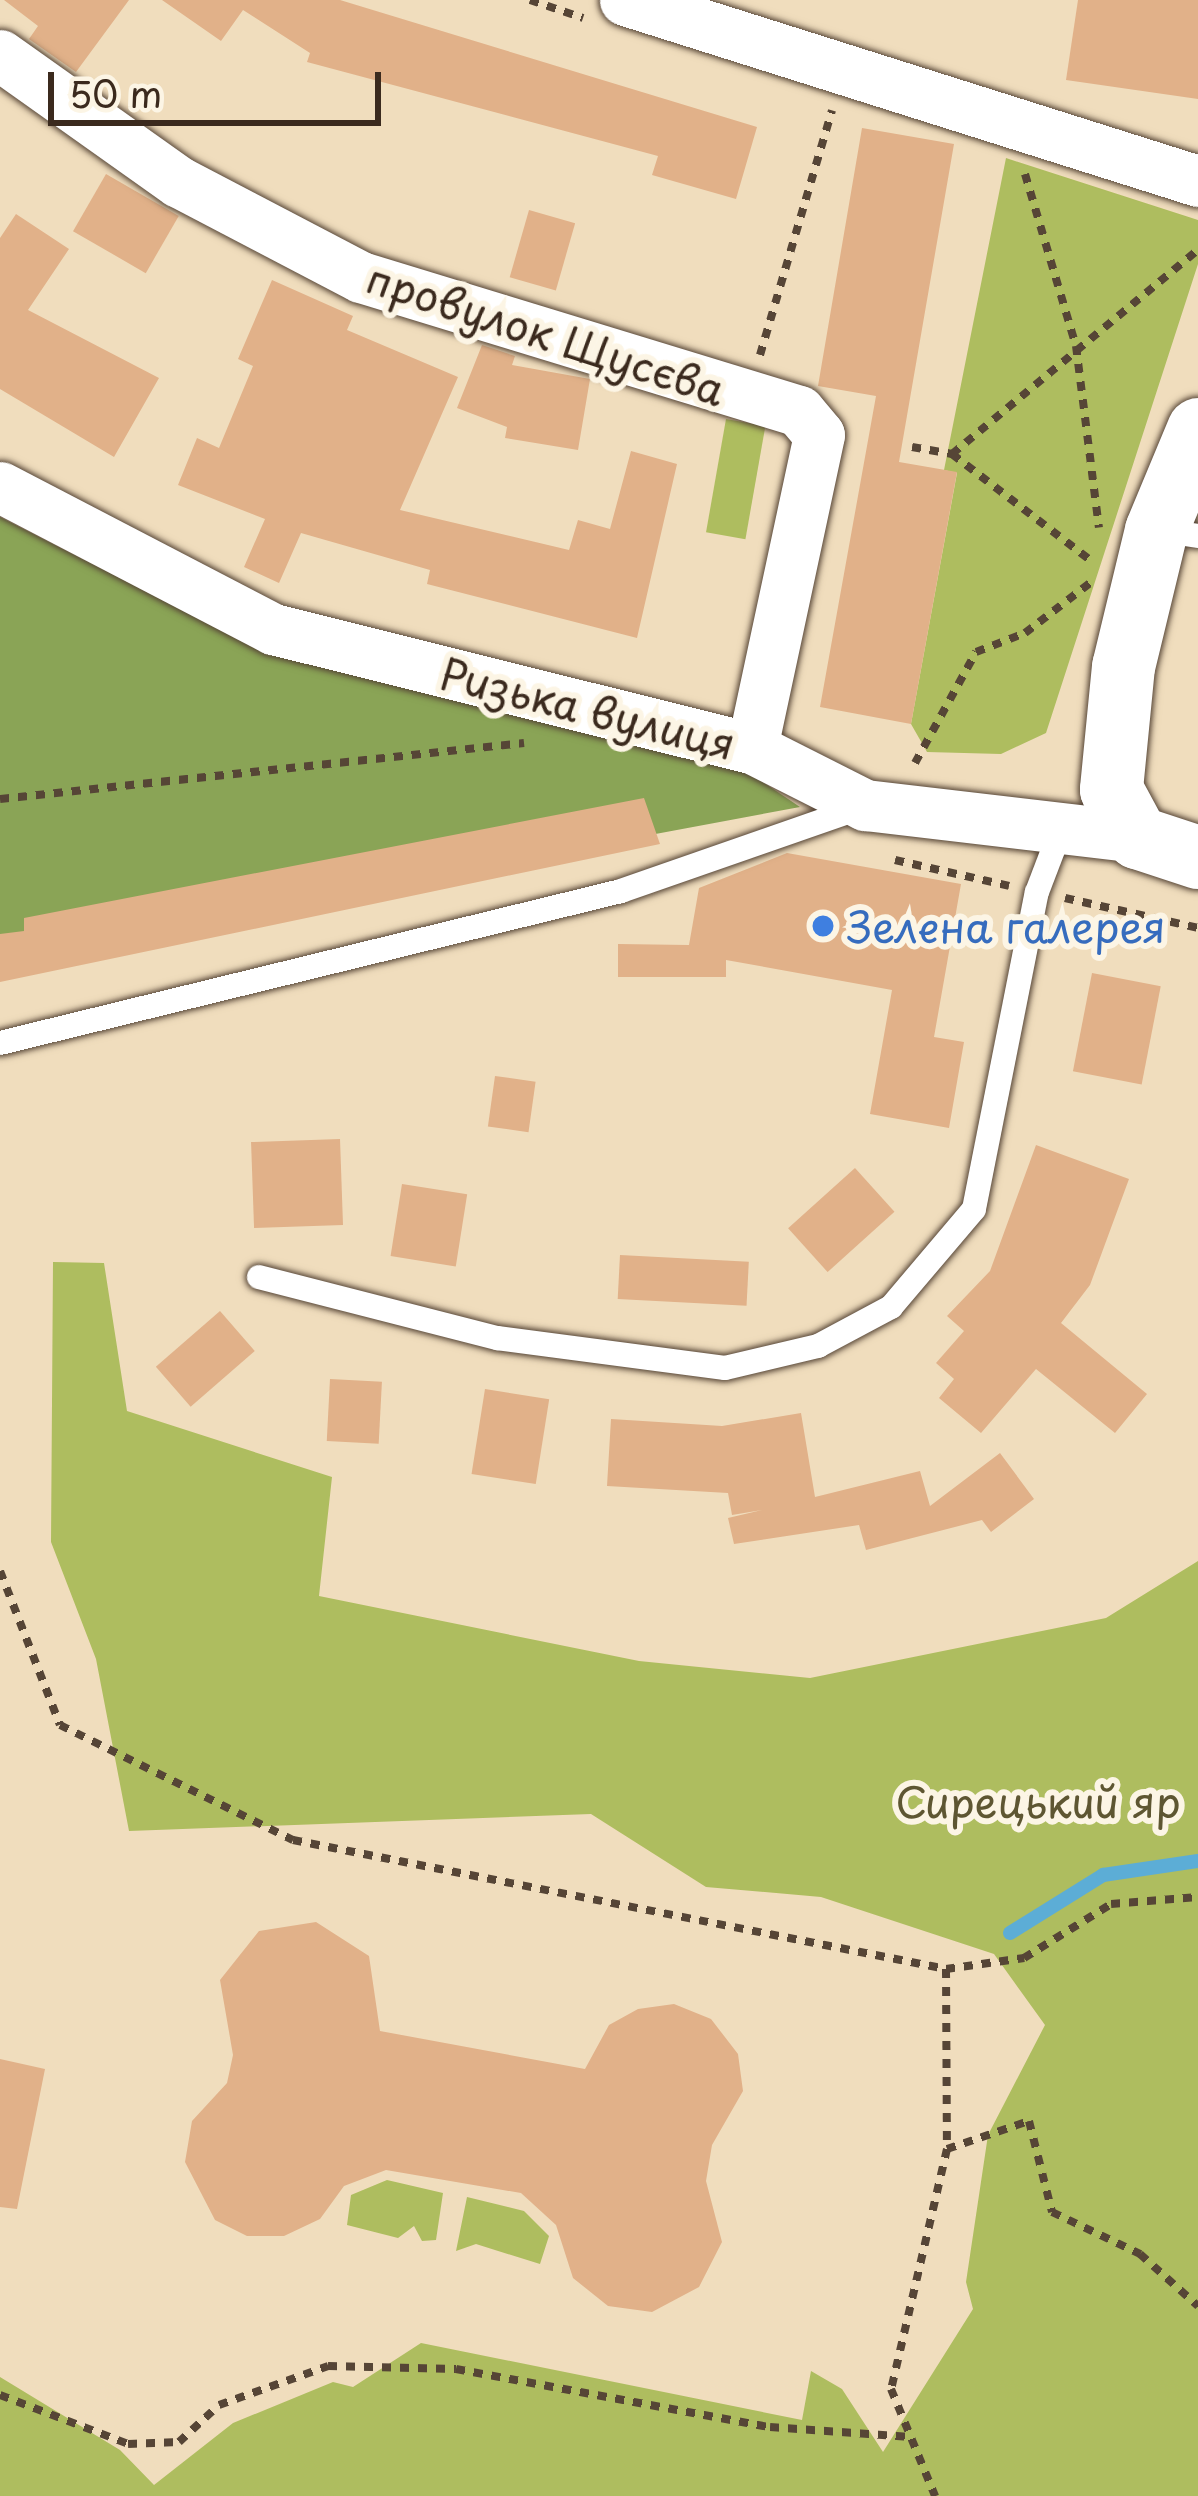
<!DOCTYPE html>
<meta charset="utf-8">
<style>
body{margin:0}
#map{position:relative;width:1198px;height:2496px;overflow:hidden;background:#f0ddbd;font-family:"Playpen Sans",sans-serif}
div>[style]{position:absolute}
[style*='--x']{left:calc(var(--x)*1px);top:calc(var(--y)*1px);width:calc(var(--w)*1px);rotate:calc(var(--a)*1deg)}
.green>*{inset:0;background:#aebd5f;transform-origin:0 0}
.forest>*{inset:0;background:#8aa456}
.stream>*{height:14px;margin:-7px;padding:0 7px;transform-origin:7px;border-radius:7px;background:#5cadd6}
.building>*{inset:0;background:#e1b189;transform-origin:0 0}
.path>*{height:8px;margin-top:-4px;transform-origin:0;background:repeating-linear-gradient(90deg,#564536 0 9px,transparent 0 18px)}
.roads{filter:drop-shadow(0 0 3px #564536) drop-shadow(0 0 3px #564536)}
.service>*{height:24px;margin:-12px;padding:0 12px;transform-origin:12px;border-radius:12px;background:#fff}
.minor>*{height:51px;margin:-25.5px;padding:0 25.5px;transform-origin:25.5px;border-radius:25.5px;background:#fff}
.tertiary>*{height:63px;margin:-31.5px;padding:0 31.5px;transform-origin:31.5px;border-radius:31.5px;background:#fff}
.dots>*{width:33px;height:33px;translate:-50% -50%;box-sizing:border-box;border:6px solid #fcf5e5;border-radius:50%}
span{translate:-50% -50%;white-space:nowrap;text-align:center;line-height:1.15;-webkit-text-stroke:12px #fcf5e5;paint-order:stroke}
.street-label{font-size:42px;color:#3b2a1e}
.shop-label{font-size:42px;color:#366cbe}
.left{translate:0 -50%;text-align:left}
.park-label{font-size:42px;color:#5e5632}
.scale{position:absolute;left:48px;top:72px;width:333px;height:54px;box-sizing:border-box;border:6px solid #3b2a1e;border-top:0;padding-left:15px;font-size:36px;line-height:42px;white-space:nowrap;color:#3b2a1e;-webkit-text-stroke:9px #fcf5e5;paint-order:stroke}
</style>
<div id="map">
<div class="green">
<i style="clip-path:polygon(1006px 158px,1198px 220px,1198px 264px,1046px 733px,1001px 754px,927px 752px,911px 724px,957px 473px,944px 470px)"></i>
<i style="left:726px;top:419px;width:40px;height:115px;rotate:10deg"></i>
<i style="clip-path:polygon(53px 1262px,104px 1263px,127px 1411px,332px 1477px,319px 1596px,639px 1661px,810px 1678px,1106px 1618px,1198px 1561px,1198px 2496px,0 2496px,0 2377px,120px 2450px,154px 2485px,233px 2423px,333px 2382px,353px 2387px,421px 2343px,802px 2420px,811px 2371px,842px 2389px,883px 2452px,973px 2309px,966px 2282px,988px 2135px,1045px 2025px,994px 1954px,821px 1897px,706px 1887px,591px 1814px,129px 1831px,96px 1659px,51px 1542px)"></i>
<i style="clip-path:polygon(387px 2180px,443px 2193px,436px 2240px,422px 2241px,414px 2226px,398px 2238px,347px 2225px,351px 2195px)"></i>
<i style="clip-path:polygon(467px 2197px,524px 2211px,549px 2236px,540px 2264px,476px 2244px,456px 2251px)"></i>
</div>
<div class="forest">
<i style="clip-path:polygon(0 517px,251px 645px,733px 762px,800px 807px,0 956px)"></i>
</div>
<div class="stream">
<i style="--x:1010;--y:1933;--w:110;--a:-31.9"></i>
<i style="--x:1103;--y:1875;--w:96;--a:-8.4"></i>
</div>
<div class="building">
<i style="clip-path:polygon(4px 0,129px 0,76px 72px,29px 39px,38px 26px)"></i>
<i style="clip-path:polygon(162px 0,340px 0,757px 127px,736px 199px,652px 175px,658px 156px,307px 62px,310px 53px,243px 10px,221px 41px)"></i>
<i style="clip-path:polygon(1078px 0,1198px 0,1198px 99px,1066px 80px)"></i>
<i style="clip-path:polygon(862px 128px,954px 144px,899px 462px,957px 472px,911px 724px,820px 707px,876px 396px,818px 386px)"></i>
<i style="left:106px;top:174px;width:84px;height:66px;rotate:30deg"></i>
<i style="left:529px;top:210px;width:48px;height:70px;rotate:16deg"></i>
<i style="clip-path:polygon(16px 214px,69px 249px,28px 310px,159px 378px,114px 457px,0 389px,0 238px)"></i>
<i style="clip-path:polygon(272px 280px,353px 316px,347px 330px,458px 377px,400px 510px,569px 550px,578px 520px,610px 529px,631px 451px,677px 464px,637px 638px,427px 584px,430px 570px,301px 533px,279px 583px,244px 567px,265px 519px,178px 485px,197px 438px,219px 448px,253px 366px,238px 359px)"></i>
<i style="clip-path:polygon(482px 345px,515px 356px,512px 365px,590px 379px,578px 450px,505px 438px,507px 427px,457px 408px)"></i>
<i style="clip-path:polygon(644px 798px,660px 844px,0 982px,0 934px,24px 931px,24px 918px)"></i>
<i style="clip-path:polygon(787px 853px,961px 884px,934px 1037px,964px 1042px,949px 1128px,870px 1114px,892px 990px,726px 960px,726px 977px,618px 977px,618px 944px,689px 945px,699px 888px)"></i>
<i style="left:1092px;top:973px;width:70px;height:100px;rotate:11deg"></i>
<i style="left:495px;top:1076px;width:41px;height:51px;rotate:8deg"></i>
<i style="left:340px;top:1139px;width:86px;height:89px;rotate:88deg"></i>
<i style="clip-path:polygon(1036px 1145px,1129px 1179px,1090px 1285px,1061px 1323px,1147px 1394px,1115px 1433px,1036px 1369px,981px 1433px,939px 1398px,954px 1379px,936px 1363px,964px 1331px,947px 1316px,990px 1271px)"></i>
<i style="left:855px;top:1168px;width:59px;height:90px;rotate:48deg"></i>
<i style="left:402px;top:1184px;width:66px;height:73px;rotate:9deg"></i>
<i style="left:620px;top:1255px;width:129px;height:44px;rotate:3deg"></i>
<i style="left:220px;top:1311px;width:53px;height:85px;rotate:49deg"></i>
<i style="left:330px;top:1379px;width:52px;height:62px;rotate:3deg"></i>
<i style="left:485px;top:1389px;width:65px;height:86px;rotate:9deg"></i>
<i style="clip-path:polygon(801px 1413px,815px 1497px,920px 1471px,930px 1506px,1000px 1453px,1034px 1499px,991px 1532px,982px 1520px,866px 1550px,859px 1525px,734px 1544px,728px 1518px,762px 1510px,732px 1515px,728px 1493px,607px 1486px,611px 1419px,722px 1426px)"></i>
<i style="clip-path:polygon(316px 1922px,369px 1956px,380px 2031px,585px 2069px,609px 2025px,638px 2009px,674px 2004px,711px 2019px,738px 2054px,743px 2091px,712px 2145px,706px 2181px,722px 2242px,699px 2287px,652px 2312px,608px 2306px,573px 2278px,556px 2225px,521px 2193px,386px 2170px,344px 2186px,320px 2219px,284px 2236px,247px 2236px,215px 2220px,185px 2162px,192px 2121px,227px 2083px,233px 2055px,220px 1980px,259px 1931px)"></i>
<i style="clip-path:polygon(0 2059px,45px 2069px,17px 2209px,0 2207px)"></i>
</div>
<div class="path">
<i style="--x:530;--y:0;--w:56;--a:18.8"></i>
<i style="--x:1025;--y:174;--w:179;--a:73.5"></i>
<i style="--x:1076;--y:346;--w:183;--a:82.8"></i>
<i style="--x:760;--y:355;--w:255;--a:-73.6"></i>
<i style="--x:912;--y:447;--w:41;--a:9.9"></i>
<i style="--x:952;--y:454;--w:320;--a:-39.7"></i>
<i style="--x:952;--y:454;--w:179;--a:37.5"></i>
<i style="--x:915;--y:763;--w:127;--a:-61.2"></i>
<i style="--x:976;--y:652;--w:53;--a:-21.2"></i>
<i style="--x:1025;--y:633;--w:82;--a:-37.6"></i>
<i style="--x:0;--y:799;--w:527;--a:-6.1"></i>
<i style="--x:895;--y:860;--w:117;--a:12.8"></i>
<i style="--x:1065;--y:898;--w:136;--a:12.7"></i>
<i style="--x:0;--y:1571;--w:165;--a:68.7"></i>
<i style="--x:60;--y:1725;--w:260;--a:26.3"></i>
<i style="--x:293;--y:1840;--w:666;--a:11.17"></i>
<i style="--x:946;--y:1969;--w:180;--a:89.7"></i>
<i style="--x:947;--y:2149;--w:246;--a:103.1"></i>
<i style="--x:891;--y:2389;--w:116;--a:67.6"></i>
<i style="--x:946;--y:1969;--w:79;--a:-8"></i>
<i style="--x:1024;--y:1958;--w:102;--a:-31.8"></i>
<i style="--x:1111;--y:1904;--w:87;--a:-4.6"></i>
<i style="--x:947;--y:2149;--w:87;--a:-18.9"></i>
<i style="--x:1029;--y:2121;--w:94;--a:75.8"></i>
<i style="--x:1052;--y:2212;--w:98;--a:25.5"></i>
<i style="--x:1140;--y:2254;--w:78;--a:41.9"></i>
<i style="--x:0;--y:2395;--w:137;--a:20.9"></i>
<i style="--x:128;--y:2444;--w:51;--a:-2.2"></i>
<i style="--x:179;--y:2442;--w:54;--a:-42.8"></i>
<i style="--x:219;--y:2405;--w:116;--a:-19.7"></i>
<i style="--x:328;--y:2366;--w:128;--a:1.3"></i>
<i style="--x:456;--y:2369;--w:319;--a:10.5"></i>
<i style="--x:770;--y:2427;--w:141;--a:4.1"></i>
</div>
<div class="roads">
<div class="service">
<i style="--x:1158;--y:530;--w:40;--a:8.5"></i>
<i style="--x:0;--y:1043;--w:639;--a:-13.75"></i>
<i style="--x:621;--y:891;--w:258;--a:-19.2"></i>
<i style="--x:259;--y:1277;--w:246;--a:14.4"></i>
<i style="--x:497;--y:1338;--w:230;--a:7.5"></i>
<i style="--x:725;--y:1368;--w:96;--a:-13.3"></i>
<i style="--x:818;--y:1346;--w:83;--a:-28.1"></i>
<i style="--x:891;--y:1307;--w:128;--a:-49.7"></i>
<i style="--x:974;--y:1209;--w:323;--a:-78.8"></i>
<i style="--x:1037;--y:892;--w:67;--a:-69.1"></i>
</div>
<div class="minor">
<i style="--x:625;--y:0;--w:601;--a:17.53"></i>
<i style="--x:0;--y:55;--w:219;--a:35.4"></i>
<i style="--x:179;--y:182;--w:205;--a:27.6"></i>
<i style="--x:361;--y:277;--w:458;--a:17"></i>
<i style="--x:799;--y:411;--w:31;--a:50"></i>
<i style="--x:819;--y:435;--w:320;--a:102.1"></i>
<i style="--x:0;--y:487;--w:308;--a:27.5"></i>
<i style="--x:273;--y:629;--w:494;--a:14"></i>
<i style="--x:752;--y:748;--w:127;--a:26.8"></i>
<i style="--x:865;--y:805;--w:274;--a:6.7"></i>
</div>
<div class="tertiary">
<i style="--x:1198;--y:429;--w:109;--a:112.6"></i>
<i style="--x:1156;--y:530;--w:140;--a:103.6"></i>
<i style="--x:1123;--y:666;--w:124;--a:95.6"></i>
<i style="--x:1111;--y:789;--w:55;--a:61.6"></i>
<i style="--x:1137;--y:837;--w:64;--a:18.2"></i>
</div>
</div>
<div class="dots">
<i style="left:823px;top:926px;background:#3f7fe0"></i>
</div>
<div class="street-label">
<span style="left:546px;top:333px;rotate:18deg">провулок Щусєва</span>
<span style="left:588px;top:708px;rotate:14deg">Ризька вулиця</span>
</div>
<div class="shop-label">
<span class="left" style="left:847px;top:926px">Зелена галерея</span>
</div>
<div class="park-label">
<span style="left:1038px;top:1801px">Сирецький яр</span>
</div>
<div class="scale">50 m</div>
</div>
